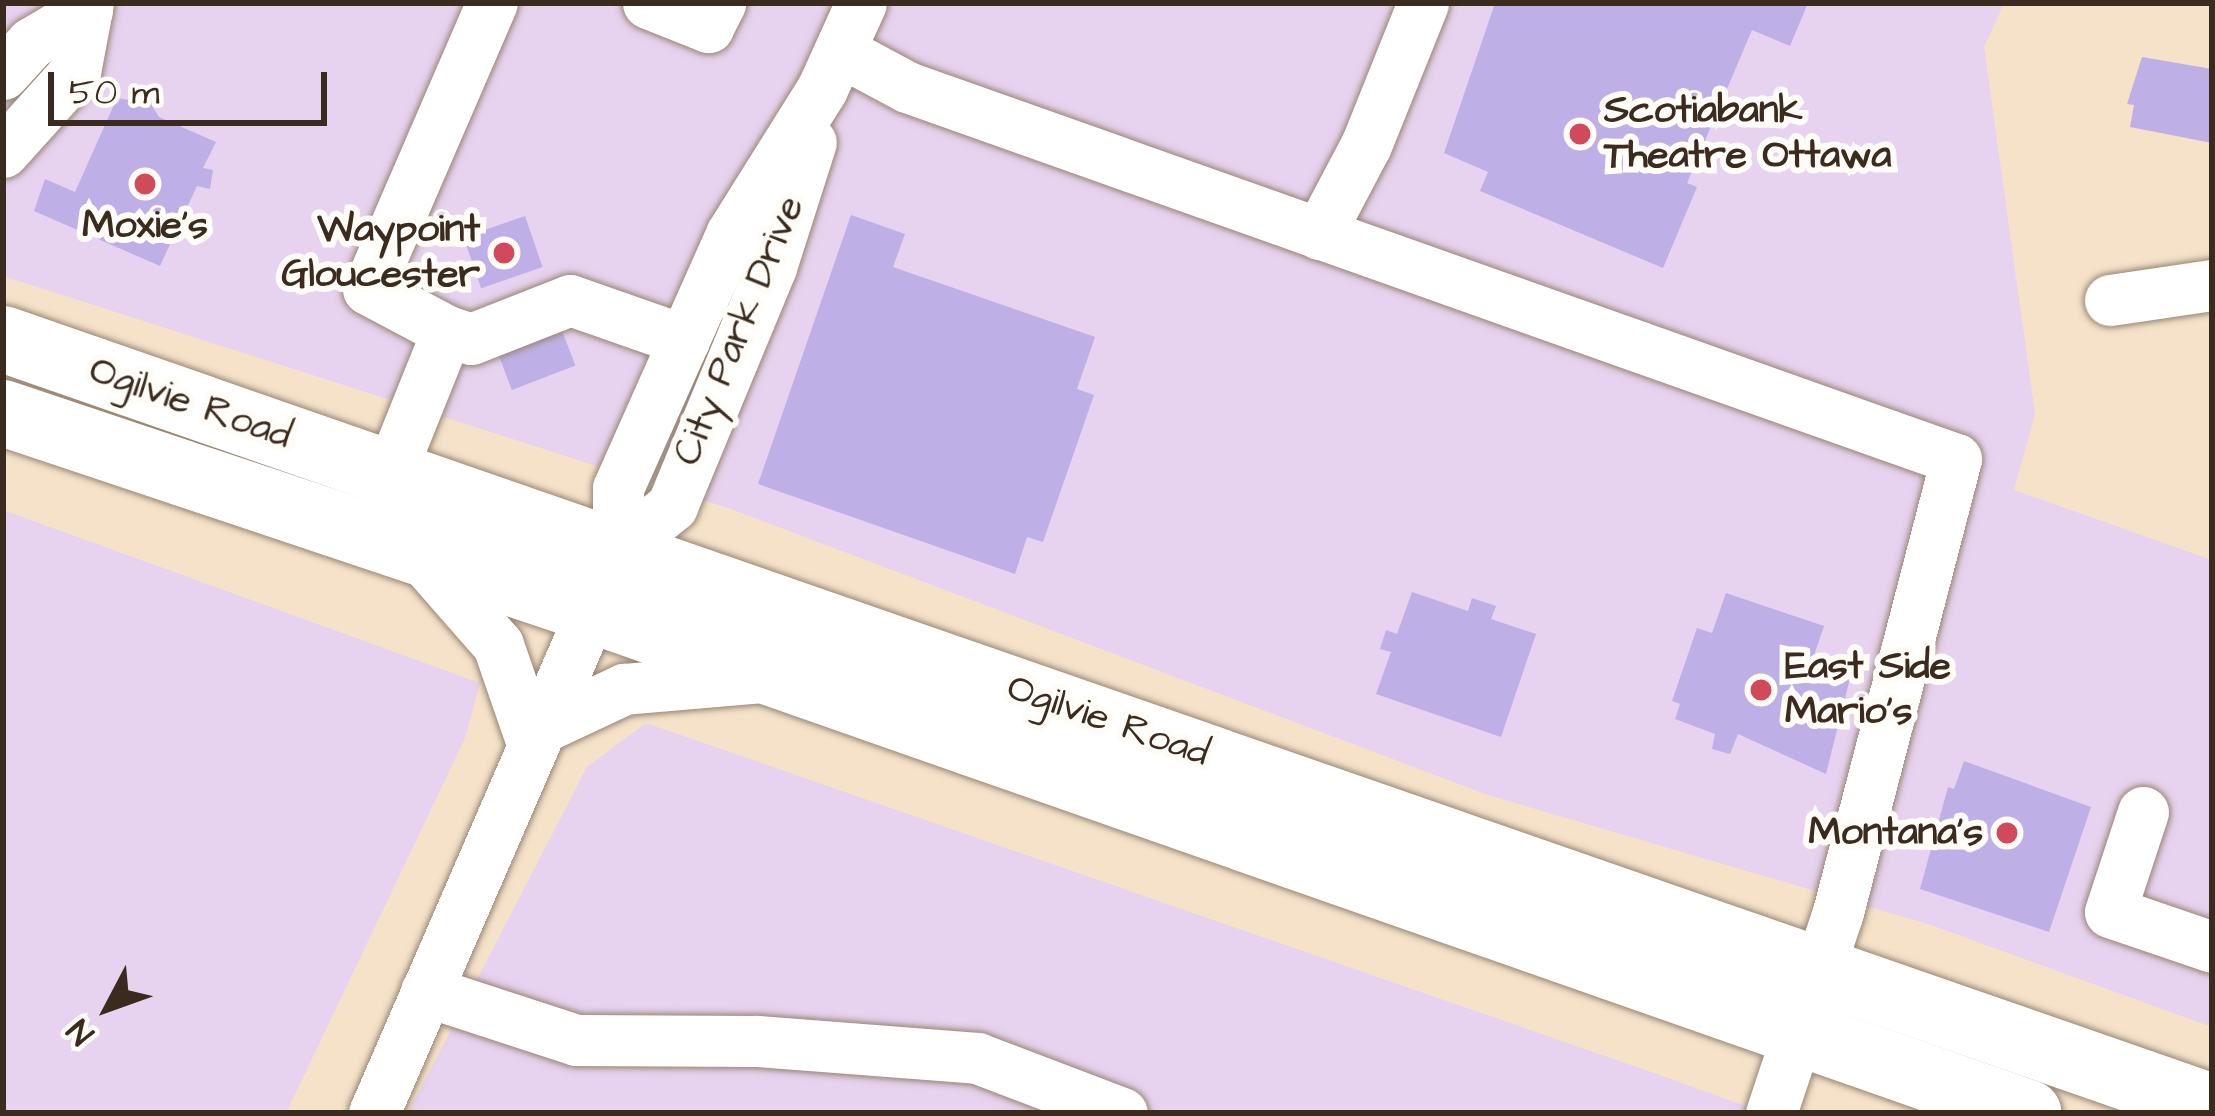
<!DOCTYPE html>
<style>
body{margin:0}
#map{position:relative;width:2215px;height:1116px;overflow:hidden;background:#f5e2c9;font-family:"Architects Daughter",sans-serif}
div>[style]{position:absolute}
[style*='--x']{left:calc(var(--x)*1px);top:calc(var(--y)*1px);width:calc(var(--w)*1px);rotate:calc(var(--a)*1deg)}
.built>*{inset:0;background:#e7d2ef}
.building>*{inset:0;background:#bfafe7;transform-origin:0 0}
.roads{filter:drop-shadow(0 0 3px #988674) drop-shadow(0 0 3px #988674)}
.minor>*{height:51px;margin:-25.5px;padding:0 25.5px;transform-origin:25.5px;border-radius:25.5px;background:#fff}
.major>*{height:66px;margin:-33px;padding:0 33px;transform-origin:33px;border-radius:33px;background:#fff}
.dots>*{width:33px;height:33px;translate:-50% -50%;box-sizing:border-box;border:6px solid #fdfcf7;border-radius:50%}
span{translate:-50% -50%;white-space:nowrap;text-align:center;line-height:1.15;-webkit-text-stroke:12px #fdfcf7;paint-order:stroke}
.poi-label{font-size:39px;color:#3b2a1e;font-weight:700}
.left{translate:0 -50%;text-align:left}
.right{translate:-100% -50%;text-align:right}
.street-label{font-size:39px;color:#3b2a1e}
.frame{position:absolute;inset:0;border:6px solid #3b2a1e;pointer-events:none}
.north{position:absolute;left:48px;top:948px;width:120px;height:120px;-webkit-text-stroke:9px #fdfcf7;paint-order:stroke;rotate:229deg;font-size:33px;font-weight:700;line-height:48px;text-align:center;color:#3b2a1e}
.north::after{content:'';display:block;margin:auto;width:42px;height:54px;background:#3b2a1e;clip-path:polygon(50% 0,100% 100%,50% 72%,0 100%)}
.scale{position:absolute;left:48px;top:72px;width:279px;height:54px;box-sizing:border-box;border:6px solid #3b2a1e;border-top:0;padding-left:15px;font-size:36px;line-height:42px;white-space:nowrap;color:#3b2a1e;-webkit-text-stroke:9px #fdfcf7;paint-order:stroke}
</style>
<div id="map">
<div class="built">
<i style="clip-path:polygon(3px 3px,2004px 3px,1984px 47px,2035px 414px,2014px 490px,2212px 560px,2212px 1027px,1931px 925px,1488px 795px,728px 508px,3px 276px)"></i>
<i style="clip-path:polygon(3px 510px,480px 683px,465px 738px,286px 1113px,3px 1113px)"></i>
<i style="clip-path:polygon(646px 723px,1651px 1072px,1765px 1113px,408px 1113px,587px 767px)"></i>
</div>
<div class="building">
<i style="clip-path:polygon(1495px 3px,1808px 3px,1790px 46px,1752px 30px,1687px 183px,1697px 187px,1663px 268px,1480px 191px,1488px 172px,1444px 153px)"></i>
<i style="clip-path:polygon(2142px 57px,2212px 69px,2212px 143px,2130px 127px,2134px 105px,2127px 104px)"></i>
<i style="clip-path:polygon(117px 98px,151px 104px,159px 117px,216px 142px,203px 168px,213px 170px,210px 189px,197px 186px,160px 266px,34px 211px,45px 179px,75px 192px)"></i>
<i style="clip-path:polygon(851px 215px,905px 234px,893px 267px,1095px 337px,1077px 389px,1094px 395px,1043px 542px,1027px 537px,1015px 574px,758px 484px)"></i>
<i style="left:525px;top:216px;width:54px;height:65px;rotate:71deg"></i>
<i style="left:546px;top:289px;width:82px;height:68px;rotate:69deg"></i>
<i style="clip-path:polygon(1412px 592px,1468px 611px,1472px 598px,1496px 606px,1491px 619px,1536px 634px,1501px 737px,1376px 694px,1391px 652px,1380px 649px,1386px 630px,1397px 634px)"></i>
<i style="clip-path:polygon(1726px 593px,1824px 626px,1811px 664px,1850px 678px,1826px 774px,1738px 734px,1730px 754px,1712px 749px,1715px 734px,1675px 719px,1680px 704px,1672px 701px,1697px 628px,1712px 633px)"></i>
<i style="clip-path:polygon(1964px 761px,2091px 807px,2049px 932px,1920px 889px,1948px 787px,1954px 789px)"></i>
</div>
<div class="roads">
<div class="minor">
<i style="--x:648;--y:3;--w:65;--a:21.8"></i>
<i style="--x:708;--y:27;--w:27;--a:-63"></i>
<i style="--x:840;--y:51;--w:76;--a:28.2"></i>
<i style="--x:907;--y:87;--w:1113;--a:19.53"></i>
<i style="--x:1956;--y:459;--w:471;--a:104.6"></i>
<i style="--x:1837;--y:915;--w:209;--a:108.4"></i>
<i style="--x:3;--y:74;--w:42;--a:-47.9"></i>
<i style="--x:31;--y:43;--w:65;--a:-30.5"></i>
<i style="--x:3;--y:152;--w:108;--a:-48"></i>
<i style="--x:75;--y:72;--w:70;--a:-79.3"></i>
<i style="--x:1319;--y:234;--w:101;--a:-62.2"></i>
<i style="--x:1366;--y:145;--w:153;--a:-68.1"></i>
<i style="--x:2110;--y:300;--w:103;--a:-8.4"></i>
<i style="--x:447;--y:331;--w:25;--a:18"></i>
<i style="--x:471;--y:339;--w:106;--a:-21.5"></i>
<i style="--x:570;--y:300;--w:121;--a:19.3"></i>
<i style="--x:390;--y:473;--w:153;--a:-68.1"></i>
<i style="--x:447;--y:331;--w:89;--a:-152"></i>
<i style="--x:368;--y:289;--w:312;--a:-66.6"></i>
<i style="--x:618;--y:550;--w:70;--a:-39.2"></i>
<i style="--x:672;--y:506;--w:259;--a:-67.5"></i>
<i style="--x:771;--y:267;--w:131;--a:-72.3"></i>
<i style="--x:421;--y:557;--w:117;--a:48.8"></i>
<i style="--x:498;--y:645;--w:107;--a:70.9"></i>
<i style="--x:541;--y:728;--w:92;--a:-25.2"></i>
<i style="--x:624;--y:689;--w:142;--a:-4.9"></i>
<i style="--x:2143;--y:812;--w:105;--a:108.3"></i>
<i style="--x:2110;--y:912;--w:108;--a:18.9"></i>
<i style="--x:426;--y:991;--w:158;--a:18.1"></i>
<i style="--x:576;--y:1040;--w:181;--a:0.3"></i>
<i style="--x:757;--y:1041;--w:221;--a:4.4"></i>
<i style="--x:977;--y:1058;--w:155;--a:20.8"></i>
<i style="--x:374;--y:1113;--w:614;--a:-66.57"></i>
<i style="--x:618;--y:550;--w:62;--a:-90"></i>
<i style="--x:618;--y:488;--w:278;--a:-66"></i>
<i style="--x:731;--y:234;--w:171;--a:-57.9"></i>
<i style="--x:822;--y:89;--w:94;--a:-65.6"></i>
</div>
<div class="major">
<i style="--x:3;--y:339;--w:2339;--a:19.17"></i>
<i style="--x:3;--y:413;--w:621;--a:18.49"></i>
<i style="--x:592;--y:610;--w:1522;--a:19.3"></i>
</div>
</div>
<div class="dots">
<i style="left:1580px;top:134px;background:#d1495b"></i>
<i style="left:145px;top:184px;background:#d1495b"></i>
<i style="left:504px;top:253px;background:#d1495b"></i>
<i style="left:1761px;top:690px;background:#d1495b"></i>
<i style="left:2007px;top:833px;background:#d1495b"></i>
</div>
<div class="poi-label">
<span class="left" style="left:1604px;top:134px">Scotiabank<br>Theatre Ottawa</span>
<span style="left:145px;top:226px">Moxie's</span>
<span class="right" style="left:480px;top:253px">Waypoint<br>Gloucester</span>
<span class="left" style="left:1785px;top:690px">East Side<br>Mario's</span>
<span class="right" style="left:1983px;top:833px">Montana's</span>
</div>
<div class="street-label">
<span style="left:740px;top:331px;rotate:-68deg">City Park Drive</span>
<span style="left:190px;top:404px;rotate:19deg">Ogilvie Road</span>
<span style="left:1108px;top:721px;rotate:19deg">Ogilvie Road</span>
</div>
<div class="frame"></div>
<div class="north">N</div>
<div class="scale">50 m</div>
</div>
